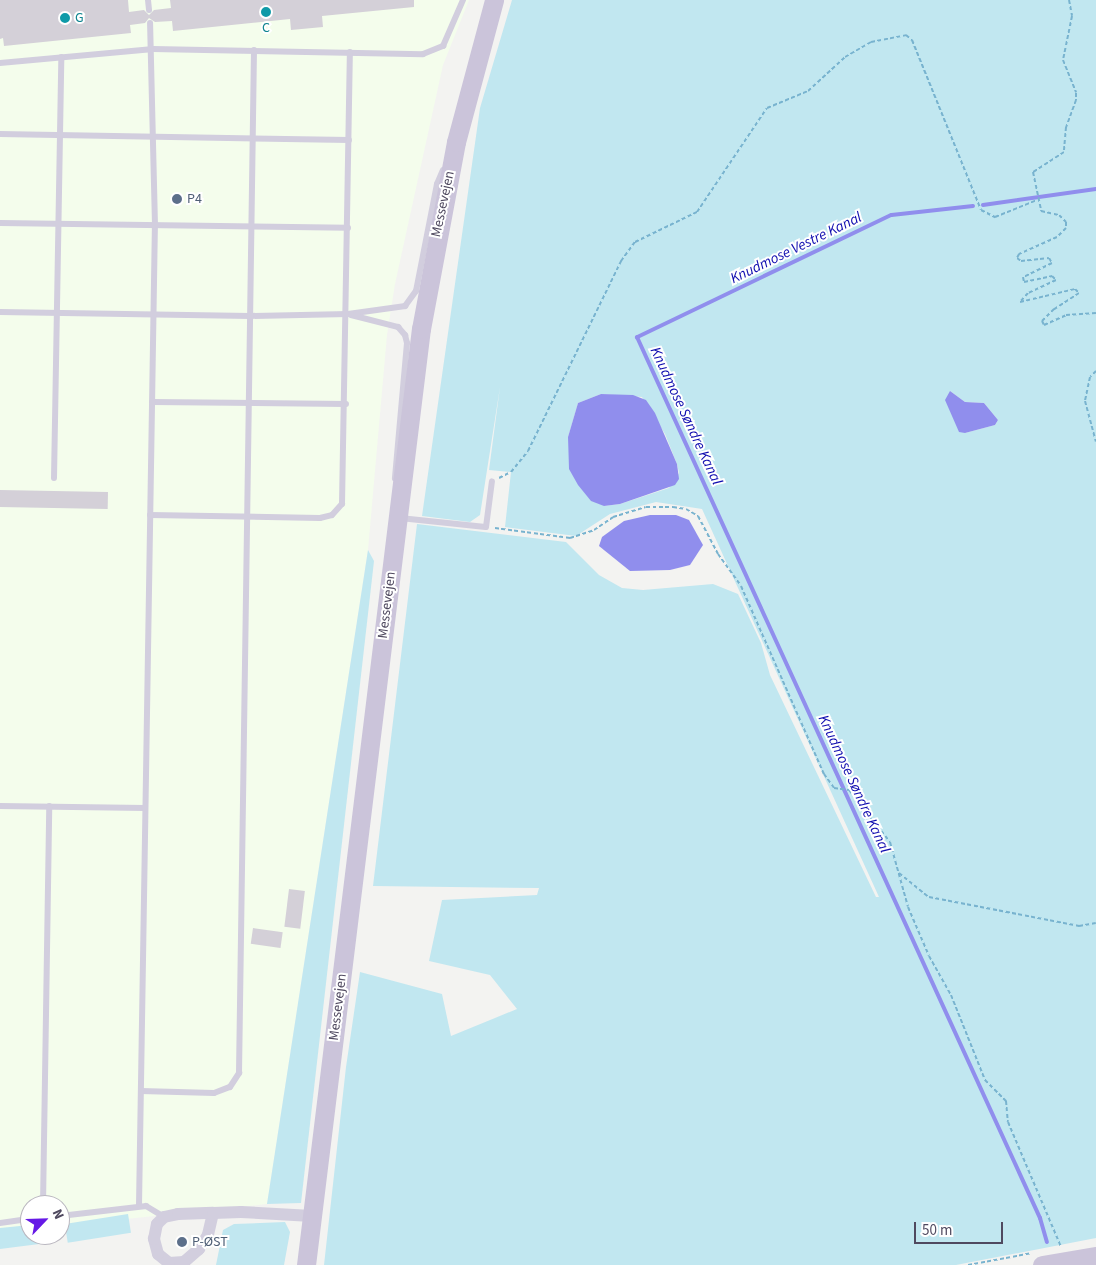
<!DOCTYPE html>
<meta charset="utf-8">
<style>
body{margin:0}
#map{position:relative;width:1096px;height:1265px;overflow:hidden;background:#f3f3f1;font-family:"Source Sans 3",sans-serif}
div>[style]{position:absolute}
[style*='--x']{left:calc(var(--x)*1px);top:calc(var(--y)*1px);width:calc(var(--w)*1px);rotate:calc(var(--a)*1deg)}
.commercial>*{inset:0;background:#f4fdec}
.green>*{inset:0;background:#c1e7f0;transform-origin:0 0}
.water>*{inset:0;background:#908eed}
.stream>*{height:4px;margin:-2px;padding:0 2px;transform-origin:2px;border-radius:2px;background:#908eed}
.building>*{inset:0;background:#d4d0d8;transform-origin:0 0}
.path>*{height:2px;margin-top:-1px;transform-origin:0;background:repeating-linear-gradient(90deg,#78b3cf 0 4px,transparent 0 6.5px)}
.lane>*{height:6px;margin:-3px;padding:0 3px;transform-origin:3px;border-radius:3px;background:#d2cede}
.street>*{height:12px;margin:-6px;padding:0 6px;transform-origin:6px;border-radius:6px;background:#d2cede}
.secondary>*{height:19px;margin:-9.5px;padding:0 9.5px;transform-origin:9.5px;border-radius:9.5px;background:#cbc4da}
.dots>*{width:14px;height:14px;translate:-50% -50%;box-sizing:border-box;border:2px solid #fff;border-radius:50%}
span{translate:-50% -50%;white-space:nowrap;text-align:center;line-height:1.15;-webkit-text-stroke:4px #fff;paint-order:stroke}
.culture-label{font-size:14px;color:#0d838f}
.left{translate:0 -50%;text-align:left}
.service-label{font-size:14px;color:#4e5e75}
.street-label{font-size:14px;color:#4f495f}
.water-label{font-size:15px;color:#0f0caf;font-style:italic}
.north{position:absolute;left:20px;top:1195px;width:50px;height:50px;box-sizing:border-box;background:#fff;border:1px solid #b9b6bf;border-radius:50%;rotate:66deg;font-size:14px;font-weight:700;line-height:20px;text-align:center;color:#4f495f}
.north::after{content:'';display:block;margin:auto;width:18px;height:22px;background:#6619e6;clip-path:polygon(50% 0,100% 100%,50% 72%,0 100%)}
.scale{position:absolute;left:914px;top:1222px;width:89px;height:22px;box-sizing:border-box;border:2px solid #4f495f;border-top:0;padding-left:6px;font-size:15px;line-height:18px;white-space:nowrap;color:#4f495f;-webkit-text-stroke:4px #fff;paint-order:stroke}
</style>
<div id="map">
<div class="commercial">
<i style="clip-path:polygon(0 0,469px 0,443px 65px,395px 284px,387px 335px,368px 550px,267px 1204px,60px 1226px,60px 1205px,30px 1205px,30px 1229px,0 1232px)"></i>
</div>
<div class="green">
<i style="clip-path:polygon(evenodd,512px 0,1096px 0,1096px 1238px,956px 1265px,324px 1265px,346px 1067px,360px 972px,442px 994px,451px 1036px,517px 1009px,490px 975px,429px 961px,442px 900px,537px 895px,539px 888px,373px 886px,417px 524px,566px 542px,599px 575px,622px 588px,643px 590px,713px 584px,738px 594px,761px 643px,770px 675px,876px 897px,879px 897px,702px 509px,656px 502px,610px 514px,576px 536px,505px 527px,511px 472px,489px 470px,500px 387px,480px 515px,470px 522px,422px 516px,480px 108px,512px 0,950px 391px,965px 402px,984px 403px,998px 420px,995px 425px,965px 433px,950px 391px,512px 0,601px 394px,642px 397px,665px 434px,677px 464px,679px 473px,669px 488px,620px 504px,604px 506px,568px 437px,578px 403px,601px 394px)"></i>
<i style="clip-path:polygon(368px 550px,374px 561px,301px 1203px,267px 1204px)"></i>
<i style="left:128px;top:1214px;width:19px;height:64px;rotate:81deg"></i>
<i style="clip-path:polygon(285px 1222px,290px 1232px,284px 1265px,216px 1265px,223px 1230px,234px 1224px)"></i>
<i style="clip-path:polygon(30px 1225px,30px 1235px,54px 1235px,55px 1242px,0 1249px,0 1228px)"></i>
</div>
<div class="water">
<i style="clip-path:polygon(950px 391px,965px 402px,984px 403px,998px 420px,995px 425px,965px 433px,959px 432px,945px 400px)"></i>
<i style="clip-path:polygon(601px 394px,633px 395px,646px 400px,655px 413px,677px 464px,679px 479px,675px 485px,620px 504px,604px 506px,591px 501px,578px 485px,569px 469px,568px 437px,578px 403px)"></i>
<i style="clip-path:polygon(650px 515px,676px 515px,689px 520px,703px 545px,690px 565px,670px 570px,630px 571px,599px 546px,602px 537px,624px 521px)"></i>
</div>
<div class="stream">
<i style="--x:983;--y:205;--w:114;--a:-8.1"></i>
<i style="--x:973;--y:206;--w:82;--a:173.7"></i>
<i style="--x:891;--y:215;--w:282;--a:154.3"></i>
<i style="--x:637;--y:337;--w:969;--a:65.42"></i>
<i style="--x:1040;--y:1218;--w:25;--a:74"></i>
</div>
<div class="building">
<i style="clip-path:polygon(0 0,128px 0,129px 12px,144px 10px,149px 15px,154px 10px,171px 8px,170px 0,414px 0,414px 7px,322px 16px,323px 27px,291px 30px,290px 19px,173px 31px,172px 21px,155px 22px,149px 18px,145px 23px,130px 25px,131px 33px,4px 46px,3px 38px,0 39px)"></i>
<i style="left:0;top:490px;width:108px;height:17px;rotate:1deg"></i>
<i style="left:289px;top:889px;width:16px;height:38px;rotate:7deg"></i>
<i style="left:253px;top:928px;width:30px;height:16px;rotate:8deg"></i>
</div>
<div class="path">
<i style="--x:1069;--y:0;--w:16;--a:79"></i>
<i style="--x:1072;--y:16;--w:45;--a:101.6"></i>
<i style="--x:1063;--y:60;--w:35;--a:68"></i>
<i style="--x:1076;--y:93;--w:7;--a:90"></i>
<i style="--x:1076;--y:100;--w:29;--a:110"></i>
<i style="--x:1066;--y:127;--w:25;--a:95"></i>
<i style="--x:1064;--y:152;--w:37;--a:147"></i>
<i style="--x:1033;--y:172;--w:40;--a:78"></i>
<i style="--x:1041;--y:211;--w:18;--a:13"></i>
<i style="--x:1059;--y:215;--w:10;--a:45"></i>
<i style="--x:1066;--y:222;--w:6;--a:90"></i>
<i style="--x:1066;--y:228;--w:13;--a:135"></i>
<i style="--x:1057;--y:237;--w:42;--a:155.9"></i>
<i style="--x:1019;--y:254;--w:4;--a:117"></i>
<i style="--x:1017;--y:258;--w:5;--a:37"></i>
<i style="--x:1021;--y:261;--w:28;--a:-6"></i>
<i style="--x:1049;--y:258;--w:6;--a:59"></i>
<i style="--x:1052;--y:263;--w:32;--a:154"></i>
<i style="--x:1023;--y:277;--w:5;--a:79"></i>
<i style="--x:1024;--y:282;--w:29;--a:-12"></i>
<i style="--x:1052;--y:276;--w:6;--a:45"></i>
<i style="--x:1056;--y:280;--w:31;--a:155"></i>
<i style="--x:1028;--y:293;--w:12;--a:132"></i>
<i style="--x:1020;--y:302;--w:57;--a:-13.3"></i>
<i style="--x:1075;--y:289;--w:6;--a:45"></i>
<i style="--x:1079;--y:293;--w:30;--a:147"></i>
<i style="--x:1054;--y:309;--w:17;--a:135"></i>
<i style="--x:1042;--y:321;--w:4;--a:63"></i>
<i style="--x:1044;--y:325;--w:24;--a:-24"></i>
<i style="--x:1066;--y:315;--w:30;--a:-4"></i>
<i style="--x:1096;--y:371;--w:8;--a:135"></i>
<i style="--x:1090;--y:377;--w:25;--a:102"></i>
<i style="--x:1085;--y:401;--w:42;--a:75"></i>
<i style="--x:499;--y:478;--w:13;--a:-27"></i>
<i style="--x:511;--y:472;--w:27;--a:-51"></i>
<i style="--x:528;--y:451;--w:212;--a:-63.9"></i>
<i style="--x:621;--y:261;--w:24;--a:-54"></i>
<i style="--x:635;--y:242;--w:69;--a:-25.8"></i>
<i style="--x:697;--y:212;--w:125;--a:-56.1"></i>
<i style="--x:767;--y:108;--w:44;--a:-22.5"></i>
<i style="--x:808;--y:91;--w:50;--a:-42.6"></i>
<i style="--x:845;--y:57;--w:30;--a:-30"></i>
<i style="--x:871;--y:42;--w:36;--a:-11"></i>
<i style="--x:906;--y:35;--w:8;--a:40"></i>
<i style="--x:912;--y:40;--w:183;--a:67.9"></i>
<i style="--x:981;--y:210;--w:16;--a:27"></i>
<i style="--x:995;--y:217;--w:45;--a:-22"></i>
<i style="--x:495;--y:528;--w:76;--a:7.6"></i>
<i style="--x:570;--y:538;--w:25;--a:-18"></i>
<i style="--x:594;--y:530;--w:23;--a:-34"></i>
<i style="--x:613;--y:517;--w:34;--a:-17"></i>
<i style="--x:646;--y:507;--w:27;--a:0"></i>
<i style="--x:673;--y:507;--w:13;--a:9"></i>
<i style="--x:686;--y:509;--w:14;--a:30"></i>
<i style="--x:698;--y:516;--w:43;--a:62.2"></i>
<i style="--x:718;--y:554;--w:39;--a:54"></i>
<i style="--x:741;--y:586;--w:206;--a:66.2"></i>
<i style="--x:824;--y:774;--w:17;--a:54"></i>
<i style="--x:834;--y:788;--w:15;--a:8"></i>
<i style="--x:849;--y:790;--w:66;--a:51.7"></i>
<i style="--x:890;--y:842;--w:67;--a:74.5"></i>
<i style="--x:908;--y:907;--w:53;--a:66.8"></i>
<i style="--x:929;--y:956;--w:45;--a:60.6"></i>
<i style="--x:951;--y:995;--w:92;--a:68.2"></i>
<i style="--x:985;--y:1080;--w:30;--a:45"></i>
<i style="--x:1006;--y:1101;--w:21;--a:85"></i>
<i style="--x:1008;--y:1122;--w:136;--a:67"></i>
<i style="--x:899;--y:873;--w:38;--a:39"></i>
<i style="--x:929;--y:897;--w:153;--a:10.9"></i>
<i style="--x:1079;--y:926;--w:17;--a:-10"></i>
<i style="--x:968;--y:1265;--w:65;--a:-10.6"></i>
</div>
<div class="lane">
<i style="--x:148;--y:0;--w:10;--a:84"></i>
<i style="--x:0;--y:63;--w:154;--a:-5.2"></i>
<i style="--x:153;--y:49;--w:270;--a:1.1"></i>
<i style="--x:423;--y:54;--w:22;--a:-22"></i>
<i style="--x:443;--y:46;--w:50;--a:-66.5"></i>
<i style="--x:0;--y:134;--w:349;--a:1"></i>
<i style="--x:0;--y:223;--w:348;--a:0.8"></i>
<i style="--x:0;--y:312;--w:250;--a:0.9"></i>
<i style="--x:250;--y:316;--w:98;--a:-1.2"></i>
<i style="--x:348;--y:314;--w:58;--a:-8"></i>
<i style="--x:405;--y:306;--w:19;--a:-54"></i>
<i style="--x:416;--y:291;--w:109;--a:-78.9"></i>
<i style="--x:437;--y:184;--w:15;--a:-67"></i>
<i style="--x:351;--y:315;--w:49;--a:14.3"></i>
<i style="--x:398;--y:327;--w:11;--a:49"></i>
<i style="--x:405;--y:335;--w:8;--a:76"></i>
<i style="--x:407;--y:343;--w:136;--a:95.1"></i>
<i style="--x:152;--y:402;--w:194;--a:0.6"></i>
<i style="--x:54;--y:478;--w:421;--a:-89"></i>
<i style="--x:150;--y:515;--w:170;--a:1"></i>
<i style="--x:320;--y:518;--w:12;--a:-14"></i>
<i style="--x:332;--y:515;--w:15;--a:-48"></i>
<i style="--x:342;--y:504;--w:452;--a:-89"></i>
<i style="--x:400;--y:518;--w:86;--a:6"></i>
<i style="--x:486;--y:527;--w:46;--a:-82.6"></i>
<i style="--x:0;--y:806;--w:145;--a:0.8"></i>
<i style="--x:141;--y:1091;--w:73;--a:1.6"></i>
<i style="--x:214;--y:1093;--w:17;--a:-21"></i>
<i style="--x:230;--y:1087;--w:17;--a:-57"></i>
<i style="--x:239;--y:1073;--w:1023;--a:-89.16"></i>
<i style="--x:43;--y:1205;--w:399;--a:-89.1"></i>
<i style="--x:139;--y:1206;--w:981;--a:-89.07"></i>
<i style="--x:155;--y:225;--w:202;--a:-91.4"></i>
<i style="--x:60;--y:1216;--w:87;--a:-6.6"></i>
<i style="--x:146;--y:1206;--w:21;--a:31"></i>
<i style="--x:0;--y:1223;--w:30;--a:-8"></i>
</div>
<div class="street">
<i style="--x:213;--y:1213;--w:23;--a:103"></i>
<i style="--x:208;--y:1235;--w:17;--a:123"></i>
<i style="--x:199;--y:1249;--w:20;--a:139"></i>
<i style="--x:184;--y:1262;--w:15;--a:176"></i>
<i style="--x:169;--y:1263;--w:14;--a:-141"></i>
<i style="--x:158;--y:1254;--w:16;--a:-105"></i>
<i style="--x:154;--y:1239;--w:15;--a:-79"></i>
<i style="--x:157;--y:1224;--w:10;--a:-45"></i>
<i style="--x:164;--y:1217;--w:14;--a:-12"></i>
<i style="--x:178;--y:1214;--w:35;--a:-2"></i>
<i style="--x:213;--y:1213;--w:28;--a:-2"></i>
<i style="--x:241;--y:1212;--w:71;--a:3.2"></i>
</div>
<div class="secondary">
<i style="--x:306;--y:1265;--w:943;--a:-83"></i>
<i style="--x:421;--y:329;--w:190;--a:-79.4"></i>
<i style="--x:456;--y:142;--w:147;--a:-75"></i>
<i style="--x:1042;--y:1265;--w:55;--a:-9.5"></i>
</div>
<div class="dots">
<i style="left:266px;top:12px;background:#0f9aa8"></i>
<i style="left:65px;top:18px;background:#0f9aa8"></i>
<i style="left:177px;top:199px;background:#5c6f8a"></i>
<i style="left:182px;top:1242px;background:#5c6f8a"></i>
</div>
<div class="culture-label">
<span class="left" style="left:75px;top:18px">G</span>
<span style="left:266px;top:28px">C</span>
</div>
<div class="service-label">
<span class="left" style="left:187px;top:199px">P4</span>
<span class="left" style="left:192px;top:1242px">P-ØST</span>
</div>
<div class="street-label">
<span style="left:443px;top:204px;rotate:-78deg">Messevejen</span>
<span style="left:387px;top:605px;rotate:-83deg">Messevejen</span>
<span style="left:338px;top:1007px;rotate:-83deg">Messevejen</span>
</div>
<div class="water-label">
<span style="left:796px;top:248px;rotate:-26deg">Knudmose Vestre Kanal</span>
<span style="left:686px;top:416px;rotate:65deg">Knudmose Søndre Kanal</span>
<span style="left:854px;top:784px;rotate:65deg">Knudmose Søndre Kanal</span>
</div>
<div class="north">N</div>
<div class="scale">50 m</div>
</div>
